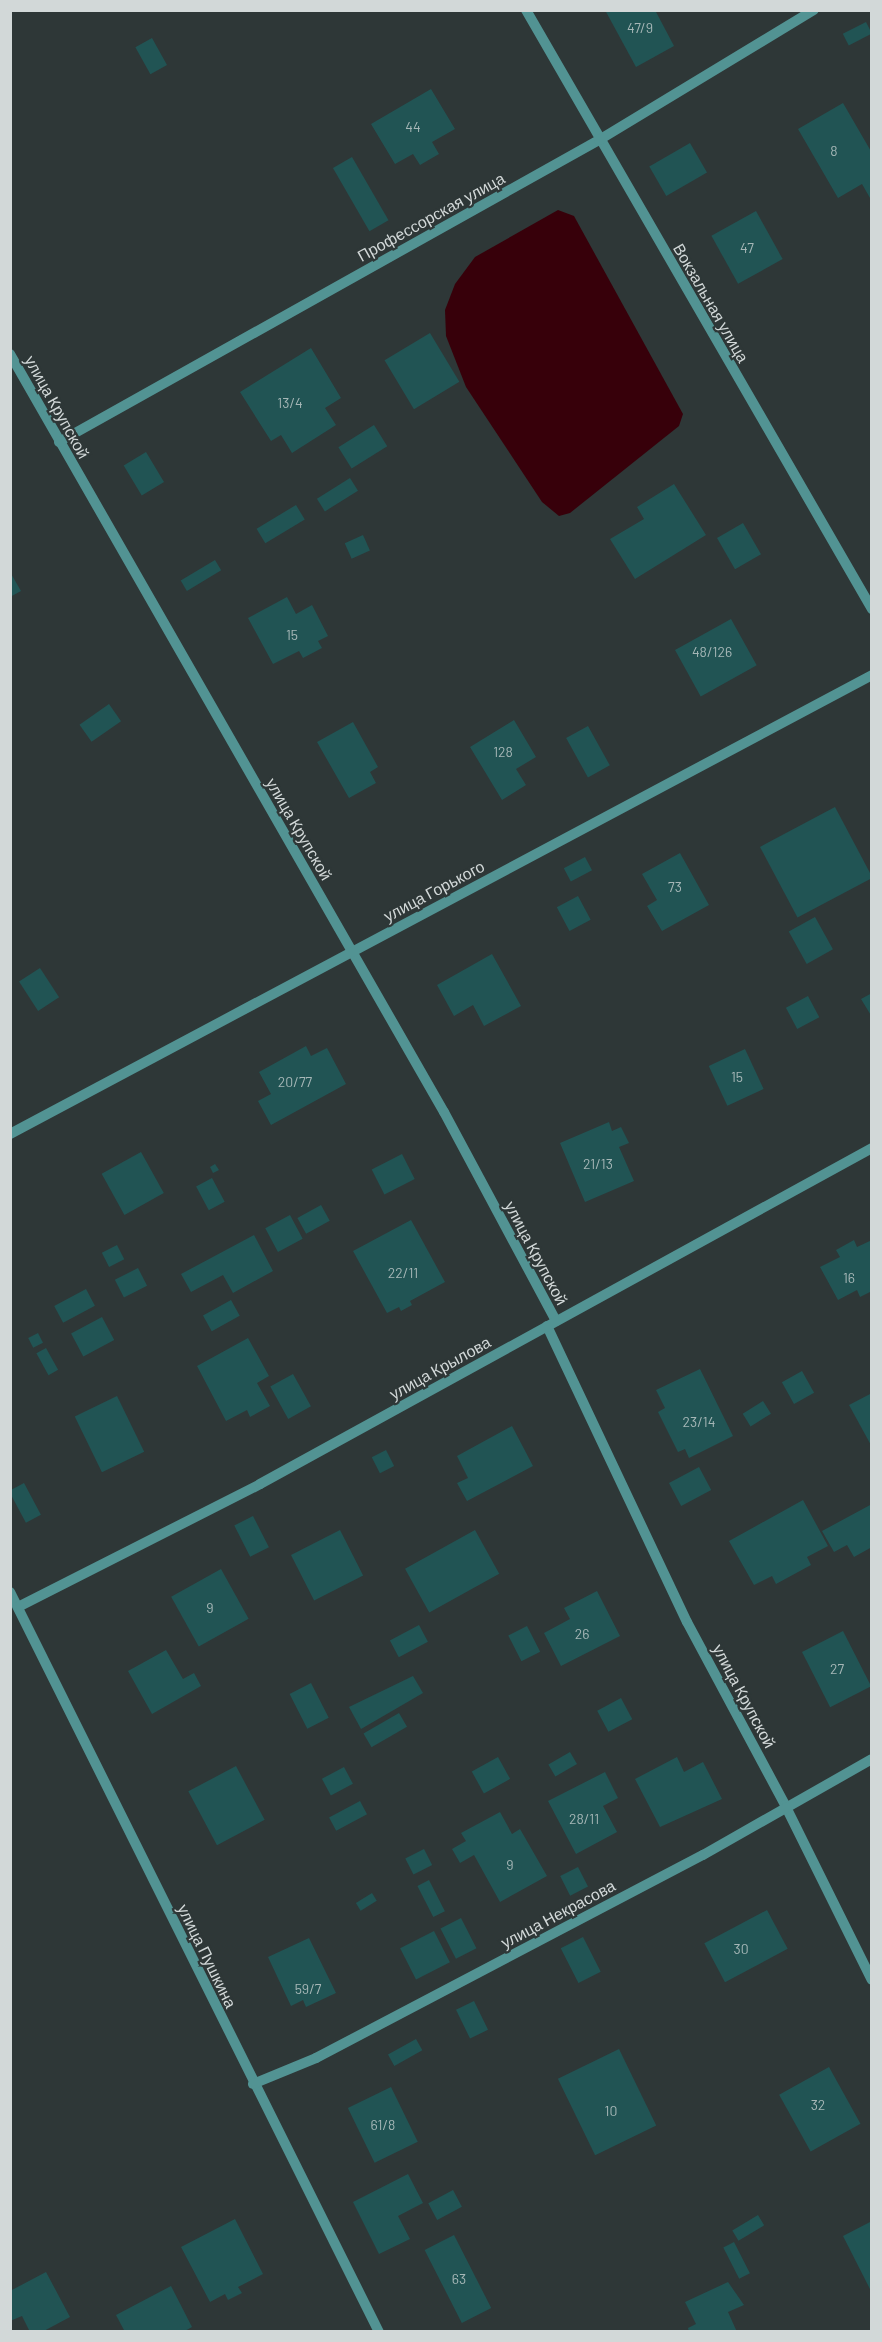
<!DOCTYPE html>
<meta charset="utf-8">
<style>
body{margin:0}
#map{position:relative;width:882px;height:2342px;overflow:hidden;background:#2e3737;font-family:Barlow,sans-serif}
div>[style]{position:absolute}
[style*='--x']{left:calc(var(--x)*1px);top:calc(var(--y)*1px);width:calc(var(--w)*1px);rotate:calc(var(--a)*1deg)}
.water>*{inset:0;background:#37000a}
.building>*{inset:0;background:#215454;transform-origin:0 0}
.minor>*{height:10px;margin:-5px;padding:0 5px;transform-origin:5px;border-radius:5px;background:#529393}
span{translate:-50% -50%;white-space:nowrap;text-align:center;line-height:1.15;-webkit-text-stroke:4.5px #2e3737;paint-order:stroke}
.number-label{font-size:14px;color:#a6b7b7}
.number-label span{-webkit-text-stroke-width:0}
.street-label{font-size:16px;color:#d2d8d8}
.frame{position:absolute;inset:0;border:12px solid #d2d8d8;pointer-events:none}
</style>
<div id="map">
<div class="water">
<i style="clip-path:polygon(558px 210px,574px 216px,683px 414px,679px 426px,570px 513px,559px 516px,542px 502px,466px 387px,446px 336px,445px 310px,455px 284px,475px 257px)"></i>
</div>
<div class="building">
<i style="clip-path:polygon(605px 10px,655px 10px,674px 46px,636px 67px)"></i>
<i style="left:866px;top:22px;width:13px;height:26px;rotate:63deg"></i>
<i style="left:152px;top:38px;width:31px;height:19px;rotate:61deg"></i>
<i style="clip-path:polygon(431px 89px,455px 129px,432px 142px,439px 154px,420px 165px,413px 154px,395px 164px,371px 124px)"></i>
<i style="clip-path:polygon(843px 103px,872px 153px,870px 198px,862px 184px,838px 198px,798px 129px)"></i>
<i style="left:690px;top:143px;width:34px;height:47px;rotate:60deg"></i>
<i style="left:352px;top:157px;width:73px;height:22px;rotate:60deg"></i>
<i style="left:756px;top:211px;width:55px;height:51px;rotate:61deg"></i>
<i style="left:430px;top:333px;width:57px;height:53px;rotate:59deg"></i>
<i style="clip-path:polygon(311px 348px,341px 398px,325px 408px,336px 425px,292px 453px,281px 435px,271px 441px,240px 392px)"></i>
<i style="left:374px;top:425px;width:25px;height:42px;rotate:58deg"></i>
<i style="left:146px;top:452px;width:35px;height:26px;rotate:59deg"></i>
<i style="left:350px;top:478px;width:15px;height:39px;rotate:58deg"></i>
<i style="clip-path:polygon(674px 484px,706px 535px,635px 579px,610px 539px,644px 519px,637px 507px)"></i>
<i style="left:296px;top:505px;width:17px;height:46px;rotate:59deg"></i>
<i style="left:743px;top:523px;width:36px;height:30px;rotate:60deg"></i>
<i style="left:363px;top:535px;width:17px;height:20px;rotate:66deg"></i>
<i style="left:215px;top:560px;width:12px;height:40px;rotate:59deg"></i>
<i style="clip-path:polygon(10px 572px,21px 591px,10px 597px)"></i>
<i style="clip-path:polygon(287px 597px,296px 614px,312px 605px,328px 636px,318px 641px,322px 648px,303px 658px,299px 651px,273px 664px,248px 618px)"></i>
<i style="left:731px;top:619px;width:53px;height:64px;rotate:61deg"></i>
<i style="left:109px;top:704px;width:21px;height:36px;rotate:55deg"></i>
<i style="clip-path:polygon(514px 720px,536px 757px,516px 769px,526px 785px,502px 800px,470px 747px)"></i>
<i style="clip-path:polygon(353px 722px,378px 767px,370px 772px,376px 783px,349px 798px,317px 742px)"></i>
<i style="left:588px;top:726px;width:45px;height:25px;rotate:61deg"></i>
<i style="left:835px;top:807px;width:80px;height:85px;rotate:62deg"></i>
<i style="clip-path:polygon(680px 853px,709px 905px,662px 931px,647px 906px,657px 900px,642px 874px)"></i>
<i style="left:585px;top:857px;width:15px;height:24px;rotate:62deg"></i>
<i style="left:578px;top:896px;width:27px;height:24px;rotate:62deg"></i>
<i style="left:815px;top:917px;width:37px;height:30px;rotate:61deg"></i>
<i style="clip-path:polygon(492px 954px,521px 1006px,484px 1026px,473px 1005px,454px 1016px,437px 985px)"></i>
<i style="left:40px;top:968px;width:35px;height:25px;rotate:57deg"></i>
<i style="clip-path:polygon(872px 993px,872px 1017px,861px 999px)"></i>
<i style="left:808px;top:996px;width:24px;height:25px;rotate:62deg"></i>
<i style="clip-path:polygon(306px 1046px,311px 1056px,327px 1048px,346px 1084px,271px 1125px,258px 1101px,271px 1094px,259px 1072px)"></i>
<i style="left:745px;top:1049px;width:44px;height:40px;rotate:65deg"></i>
<i style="clip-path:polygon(609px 1122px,612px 1131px,621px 1127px,629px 1143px,619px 1147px,634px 1181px,585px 1202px,560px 1143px)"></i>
<i style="left:141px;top:1152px;width:47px;height:45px;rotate:61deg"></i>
<i style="left:402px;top:1154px;width:28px;height:34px;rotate:63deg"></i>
<i style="clip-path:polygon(215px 1164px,219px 1170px,213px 1173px,210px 1167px)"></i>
<i style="left:212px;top:1178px;width:27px;height:18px;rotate:62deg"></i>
<i style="left:321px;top:1205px;width:18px;height:27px;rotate:61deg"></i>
<i style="left:290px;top:1215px;width:27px;height:28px;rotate:62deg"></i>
<i style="clip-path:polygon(411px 1220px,445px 1282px,410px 1301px,412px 1305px,401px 1311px,399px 1307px,387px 1313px,353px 1251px)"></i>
<i style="clip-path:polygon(254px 1235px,273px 1271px,233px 1293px,223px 1275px,191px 1292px,181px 1274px)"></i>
<i style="clip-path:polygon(854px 1240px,857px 1247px,872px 1240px,872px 1291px,860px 1297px,857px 1290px,838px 1300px,820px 1267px,840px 1257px,836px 1250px)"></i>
<i style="left:117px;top:1245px;width:16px;height:17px;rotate:63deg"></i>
<i style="left:138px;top:1268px;width:20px;height:26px;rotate:63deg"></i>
<i style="left:86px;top:1289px;width:19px;height:36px;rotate:62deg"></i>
<i style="left:231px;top:1300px;width:18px;height:32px;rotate:61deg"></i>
<i style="left:102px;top:1317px;width:26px;height:35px;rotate:62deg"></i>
<i style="left:38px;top:1333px;width:11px;height:11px;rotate:63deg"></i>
<i style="clip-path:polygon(248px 1338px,269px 1376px,257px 1383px,270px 1406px,250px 1417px,247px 1410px,226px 1421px,197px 1366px)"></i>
<i style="left:46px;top:1348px;width:25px;height:11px;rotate:61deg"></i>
<i style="clip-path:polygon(700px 1369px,733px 1436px,689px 1458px,685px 1449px,678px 1452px,658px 1412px,665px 1408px,656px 1390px)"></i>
<i style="left:802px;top:1371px;width:25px;height:23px;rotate:61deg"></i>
<i style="left:293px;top:1374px;width:37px;height:26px;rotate:61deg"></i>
<i style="clip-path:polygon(872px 1393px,872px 1447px,849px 1405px)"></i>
<i style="left:117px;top:1396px;width:62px;height:47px;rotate:64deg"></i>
<i style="left:763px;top:1401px;width:15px;height:24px;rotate:58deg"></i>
<i style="clip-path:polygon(512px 1426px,533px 1466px,467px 1501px,457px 1483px,468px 1478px,457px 1456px)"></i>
<i style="left:386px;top:1450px;width:18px;height:16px;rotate:63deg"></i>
<i style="left:699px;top:1467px;width:26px;height:34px;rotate:62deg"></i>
<i style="left:24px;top:1483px;width:36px;height:17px;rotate:62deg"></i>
<i style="clip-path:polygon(803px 1500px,828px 1546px,807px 1557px,811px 1565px,776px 1584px,772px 1576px,754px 1585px,729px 1541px)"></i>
<i style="clip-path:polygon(872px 1504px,872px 1547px,854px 1557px,847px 1545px,834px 1552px,822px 1531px)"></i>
<i style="left:253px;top:1516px;width:35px;height:21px;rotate:63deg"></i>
<i style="left:340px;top:1530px;width:51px;height:55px;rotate:63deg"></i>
<i style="left:475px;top:1530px;width:50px;height:80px;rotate:61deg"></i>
<i style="left:221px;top:1569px;width:57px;height:57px;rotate:61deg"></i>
<i style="clip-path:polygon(597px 1591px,620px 1636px,561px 1666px,544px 1633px,570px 1619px,564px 1608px)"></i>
<i style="left:419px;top:1625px;width:19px;height:33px;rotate:62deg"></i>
<i style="left:527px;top:1626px;width:29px;height:21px;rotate:63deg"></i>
<i style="left:843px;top:1631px;width:62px;height:46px;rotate:63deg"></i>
<i style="clip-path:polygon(166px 1650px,183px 1679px,194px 1673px,201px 1686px,152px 1714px,128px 1671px)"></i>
<i style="clip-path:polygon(413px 1676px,423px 1693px,361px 1729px,349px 1707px)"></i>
<i style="left:311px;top:1683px;width:39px;height:24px;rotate:63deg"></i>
<i style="left:621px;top:1698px;width:24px;height:27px;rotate:62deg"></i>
<i style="left:399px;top:1713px;width:16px;height:41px;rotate:60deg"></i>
<i style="left:570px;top:1752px;width:14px;height:25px;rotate:60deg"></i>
<i style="left:498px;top:1757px;width:25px;height:30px;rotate:61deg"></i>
<i style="clip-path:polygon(677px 1757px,684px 1772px,703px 1762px,722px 1799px,660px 1827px,635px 1779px)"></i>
<i style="left:236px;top:1766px;width:61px;height:54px;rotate:62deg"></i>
<i style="left:344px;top:1767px;width:19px;height:25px;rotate:62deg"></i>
<i style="clip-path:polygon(605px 1772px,618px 1798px,603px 1806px,617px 1832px,576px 1854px,548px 1801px)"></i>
<i style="left:360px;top:1801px;width:15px;height:35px;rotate:62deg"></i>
<i style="clip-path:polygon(500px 1812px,512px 1834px,520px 1829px,547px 1876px,500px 1902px,474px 1855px,460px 1863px,452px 1849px,466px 1841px,461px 1833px)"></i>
<i style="left:424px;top:1849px;width:18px;height:21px;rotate:63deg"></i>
<i style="left:578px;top:1867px;width:22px;height:20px;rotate:63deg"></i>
<i style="left:429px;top:1880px;width:35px;height:13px;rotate:63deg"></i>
<i style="left:372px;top:1893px;width:9px;height:19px;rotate:58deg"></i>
<i style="left:767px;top:1910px;width:44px;height:71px;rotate:62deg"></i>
<i style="left:461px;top:1918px;width:34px;height:23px;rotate:63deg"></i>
<i style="left:434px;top:1931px;width:35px;height:38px;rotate:63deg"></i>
<i style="left:583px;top:1937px;width:39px;height:25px;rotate:63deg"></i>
<i style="clip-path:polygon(309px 1938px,336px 1993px,306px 2007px,303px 2000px,291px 2006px,268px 1957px)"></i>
<i style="left:474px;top:2001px;width:32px;height:20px;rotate:64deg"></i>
<i style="left:416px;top:2039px;width:13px;height:32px;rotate:61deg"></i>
<i style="left:619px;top:2049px;width:85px;height:68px;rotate:64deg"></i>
<i style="left:829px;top:2067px;width:65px;height:57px;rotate:61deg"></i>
<i style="left:391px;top:2087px;width:61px;height:48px;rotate:64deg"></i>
<i style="clip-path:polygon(408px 2174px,423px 2203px,398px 2216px,410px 2239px,379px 2254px,353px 2202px)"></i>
<i style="left:453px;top:2190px;width:19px;height:28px;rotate:62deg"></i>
<i style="left:758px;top:2215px;width:12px;height:30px;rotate:59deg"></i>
<i style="clip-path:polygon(235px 2219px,263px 2274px,238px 2287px,242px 2293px,228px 2300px,225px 2294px,210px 2302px,181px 2247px)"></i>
<i style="clip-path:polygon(872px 2221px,872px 2293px,843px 2236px)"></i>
<i style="left:454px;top:2235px;width:82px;height:33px;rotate:63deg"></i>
<i style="left:734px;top:2242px;width:35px;height:12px;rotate:63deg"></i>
<i style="clip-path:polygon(46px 2272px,70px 2317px,42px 2332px,30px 2332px,22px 2316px,10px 2321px,10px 2291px)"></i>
<i style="clip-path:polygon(728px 2282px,744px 2305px,728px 2312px,737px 2332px,689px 2332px,688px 2328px,696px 2324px,685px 2302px)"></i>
<i style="clip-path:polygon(171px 2286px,192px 2327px,183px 2332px,125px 2332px,116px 2315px)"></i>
</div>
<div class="minor">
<i style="--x:526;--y:10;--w:692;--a:59.99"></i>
<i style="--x:10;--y:354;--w:873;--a:60.21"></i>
<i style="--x:444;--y:1112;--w:237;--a:61.8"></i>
<i style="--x:59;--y:442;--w:619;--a:-29.22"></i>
<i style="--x:599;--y:140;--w:251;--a:-31.2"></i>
<i style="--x:10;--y:1134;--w:977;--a:-28.03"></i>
<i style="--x:547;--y:1326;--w:327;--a:64.7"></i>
<i style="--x:687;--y:1622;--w:208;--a:61.8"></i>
<i style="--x:785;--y:1805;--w:195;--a:63.6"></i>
<i style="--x:10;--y:1592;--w:827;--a:63.5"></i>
<i style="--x:18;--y:1607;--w:271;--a:-26.9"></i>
<i style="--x:260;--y:1484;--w:698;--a:-28.77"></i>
<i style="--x:253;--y:2084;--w:68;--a:-22.4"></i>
<i style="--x:316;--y:2058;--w:437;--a:-27.7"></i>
<i style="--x:703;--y:1855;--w:194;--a:-29.6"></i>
</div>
<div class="number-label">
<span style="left:640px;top:28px">47/9</span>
<span style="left:413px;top:127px">44</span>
<span style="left:834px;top:151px">8</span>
<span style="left:747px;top:248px">47</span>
<span style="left:290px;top:403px">13/4</span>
<span style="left:292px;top:635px">15</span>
<span style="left:712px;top:652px">48/126</span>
<span style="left:503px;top:752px">128</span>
<span style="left:675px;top:887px">73</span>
<span style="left:737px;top:1077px">15</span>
<span style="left:295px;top:1082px">20/77</span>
<span style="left:598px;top:1164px">21/13</span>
<span style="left:403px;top:1273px">22/11</span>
<span style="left:849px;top:1278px">16</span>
<span style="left:699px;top:1422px">23/14</span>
<span style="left:210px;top:1608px">9</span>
<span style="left:582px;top:1634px">26</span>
<span style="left:837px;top:1669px">27</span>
<span style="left:584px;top:1819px">28/11</span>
<span style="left:510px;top:1865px">9</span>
<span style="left:741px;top:1949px">30</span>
<span style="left:308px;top:1989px">59/7</span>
<span style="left:818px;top:2105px">32</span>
<span style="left:611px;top:2111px">10</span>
<span style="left:383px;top:2125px">61/8</span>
<span style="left:459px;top:2279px">63</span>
</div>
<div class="street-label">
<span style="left:431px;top:217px;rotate:-29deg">Профессорская улица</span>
<span style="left:711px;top:303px;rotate:60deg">Вокзальная улица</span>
<span style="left:57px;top:407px;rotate:61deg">улица Крупской</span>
<span style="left:299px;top:829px;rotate:60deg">улица Крупской</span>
<span style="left:434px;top:891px;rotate:-28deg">улица Горького</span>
<span style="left:536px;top:1253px;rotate:62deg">улица Крупской</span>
<span style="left:440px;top:1368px;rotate:-29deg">улица Крылова</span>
<span style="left:744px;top:1696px;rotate:62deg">улица Крупской</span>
<span style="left:558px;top:1914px;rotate:-28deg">улица Некрасова</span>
<span style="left:207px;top:1956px;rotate:64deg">улица Пушкина</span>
</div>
<div class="frame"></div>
</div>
